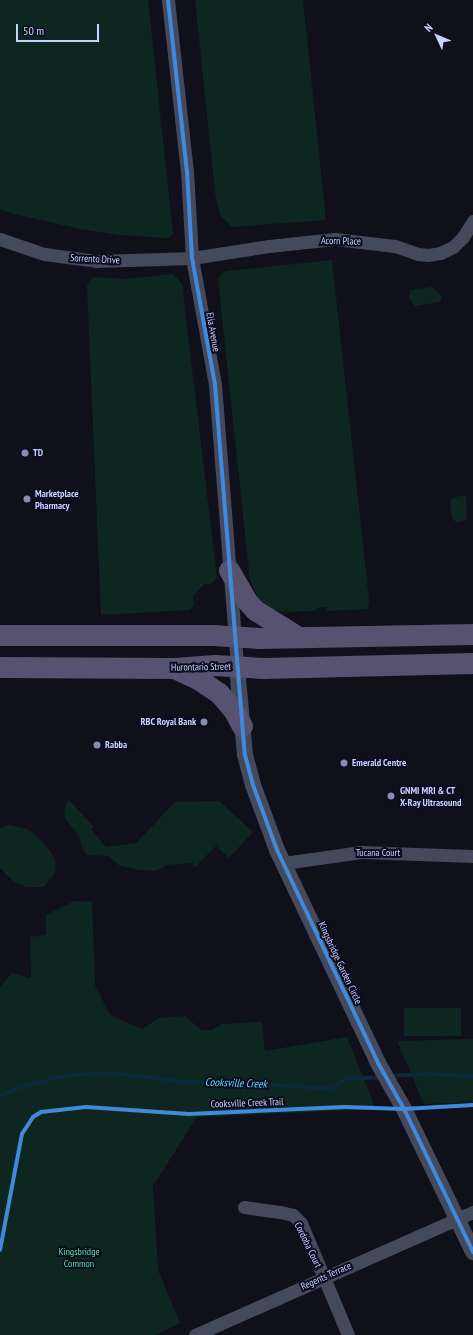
<!DOCTYPE html>
<style>
body{margin:0}
#map{position:relative;width:473px;height:1335px;overflow:hidden;background:#0f101a;font-family:"PT Sans Narrow",sans-serif}
div>[style]{position:absolute}
[style*='--x']{left:calc(var(--x)*1px);top:calc(var(--y)*1px);width:calc(var(--w)*1px);rotate:calc(var(--a)*1deg)}
.green>*{inset:0;background:#0e2620;transform-origin:0 0}
.stream>*{height:3.5px;margin:-1.75px;padding:0 1.75px;transform-origin:1.75px;border-radius:1.75px;background:#0a293d}
.minor>*{height:13px;margin:-6.5px;padding:0 6.5px;transform-origin:6.5px;border-radius:6.5px;background:#44495b}
.tertiary>*{height:16px;margin:-8px;padding:0 8px;transform-origin:8px;border-radius:8px;background:#44495b}
.primary>*{height:21px;margin:-10.5px;padding:0 10.5px;transform-origin:10.5px;border-radius:10.5px;background:#56526f}
.cycleway>*{height:4px;margin:-2px;padding:0 2px;transform-origin:2px;border-radius:2px;background:#408adc}
.dots>*{width:11px;height:11px;translate:-50% -50%;box-sizing:border-box;border:2px solid #0b0d1f;border-radius:50%}
span{translate:-50% -50%;white-space:nowrap;text-align:center;line-height:1.15;-webkit-text-stroke:4px #0b0d1f;paint-order:stroke}
.street-label{font-size:10px;color:#c9d1ff}
.poi-label{font-size:10px;color:#c9d1ff;font-weight:700}
.left{translate:0 -50%;text-align:left}
.right{translate:-100% -50%;text-align:right}
.park-label{font-size:10px;color:#52e298}
.water-label{font-size:11px;color:#57ddff;font-style:italic}
.north{position:absolute;left:417px;top:16px;width:40px;height:40px;-webkit-text-stroke:3px #0b0d1f;paint-order:stroke;rotate:314deg;font-size:11px;font-weight:700;line-height:16px;text-align:center;color:#c9d1ff}
.north::after{content:'';display:block;margin:auto;width:14px;height:18px;background:#c9d1ff;clip-path:polygon(50% 0,100% 100%,50% 72%,0 100%)}
.scale{position:absolute;left:16px;top:24px;width:83px;height:18px;box-sizing:border-box;border:2px solid #c9d1ff;border-top:0;padding-left:5px;font-size:12px;line-height:14px;white-space:nowrap;color:#c9d1ff;-webkit-text-stroke:3px #0b0d1f;paint-order:stroke}
</style>
<div id="map">
<div class="green">
<i style="clip-path:polygon(0 0,148px 0,173px 233px,171px 237px,166px 238px,120px 235px,80px 229px,14px 214px,0 209px)"></i>
<i style="clip-path:polygon(195px 0,303px 0,326px 220px,232px 227px,220px 215px,215px 192px)"></i>
<i style="clip-path:polygon(332px 260px,369px 600px,368px 609px,327px 611px,327px 607px,316px 608px,316px 611px,284px 612px,274px 610px,258px 598px,250px 581px,218px 279px,223px 272px,228px 271px)"></i>
<i style="clip-path:polygon(173px 274px,182px 284px,217px 578px,211px 584px,204px 584px,193px 596px,194px 605px,190px 610px,101px 615px,87px 286px,93px 277px,125px 279px)"></i>
<i style="clip-path:polygon(432px 287px,442px 296px,440px 302px,415px 306px,409px 297px,410px 291px,415px 289px)"></i>
<i style="clip-path:polygon(466px 495px,467px 519px,458px 523px,452px 519px,450px 501px,455px 497px)"></i>
<i style="clip-path:polygon(68px 799px,94px 827px,91px 829px,106px 847px,136px 843px,175px 802px,219px 801px,253px 832px,229px 858px,216px 846px,195px 867px,192px 863px,167px 865px,155px 871px,140px 870px,120px 866px,108px 856px,86px 855px,77px 833px,65px 818px,64px 812px)"></i>
<i style="clip-path:polygon(9px 825px,27px 829px,36px 835px,51px 852px,55px 861px,56px 869px,53px 876px,43px 887px,26px 887px,14px 882px,0 868px,0 828px)"></i>
<i style="clip-path:polygon(75px 901px,92px 902px,95px 985px,110px 1015px,142px 1029px,159px 1018px,185px 1016px,201px 1030px,212px 1030px,222px 1024px,262px 1022px,265px 1051px,347px 1037px,376px 1109px,197px 1117px,153px 1186px,158px 1270px,180px 1323px,155px 1335px,0 1335px,0 987px,12px 973px,31px 978px,30px 937px,46px 935px,46px 915px)"></i>
<i style="left:404px;top:1008px;width:57px;height:28px"></i>
<i style="clip-path:polygon(473px 1039px,473px 1102px,424px 1104px,397px 1041px)"></i>
</div>
<div class="stream">
<i style="--x:391;--y:1076;--w:37;--a:-3"></i>
<i style="--x:428;--y:1074;--w:45;--a:2.5"></i>
<i style="--x:0;--y:1096;--w:25;--a:-23"></i>
<i style="--x:23;--y:1086;--w:48;--a:-13.2"></i>
<i style="--x:70;--y:1075;--w:41;--a:-2.8"></i>
<i style="--x:111;--y:1073;--w:78;--a:6.7"></i>
<i style="--x:188;--y:1082;--w:50;--a:0"></i>
<i style="--x:238;--y:1082;--w:93;--a:4.3"></i>
<i style="--x:331;--y:1089;--w:18;--a:-34"></i>
<i style="--x:346;--y:1079;--w:35;--a:-3"></i>
</div>
<div class="minor">
<i style="--x:168;--y:0;--w:172;--a:83.7"></i>
<i style="--x:187;--y:171;--w:87;--a:86.7"></i>
<i style="--x:192;--y:258;--w:129;--a:79.7"></i>
<i style="--x:215;--y:385;--w:283;--a:85.5"></i>
<i style="--x:0;--y:239;--w:46;--a:18.8"></i>
<i style="--x:44;--y:254;--w:53;--a:7.5"></i>
<i style="--x:97;--y:261;--w:95;--a:-1.8"></i>
<i style="--x:192;--y:258;--w:78;--a:-8.9"></i>
<i style="--x:269;--y:246;--w:66;--a:-6.1"></i>
<i style="--x:335;--y:239;--w:60;--a:6.7"></i>
<i style="--x:395;--y:246;--w:24;--a:19"></i>
<i style="--x:418;--y:254;--w:10;--a:6"></i>
<i style="--x:428;--y:255;--w:12;--a:-9"></i>
<i style="--x:440;--y:253;--w:14;--a:-25"></i>
<i style="--x:453;--y:247;--w:14;--a:-45"></i>
<i style="--x:463;--y:237;--w:19;--a:-58"></i>
<i style="--x:284;--y:863;--w:78;--a:-8.1"></i>
<i style="--x:361;--y:852;--w:112;--a:2"></i>
<i style="--x:244;--y:1207;--w:36;--a:8"></i>
<i style="--x:280;--y:1212;--w:13;--a:13"></i>
<i style="--x:293;--y:1215;--w:11;--a:45"></i>
<i style="--x:301;--y:1223;--w:121;--a:67.2"></i>
<i style="--x:195;--y:1335;--w:304;--a:-23.9"></i>
</div>
<div class="tertiary">
<i style="--x:237;--y:667;--w:88;--a:84.8"></i>
<i style="--x:245;--y:755;--w:31;--a:75"></i>
<i style="--x:253;--y:785;--w:69;--a:69.7"></i>
<i style="--x:277;--y:850;--w:236;--a:64.6"></i>
<i style="--x:378;--y:1063;--w:53;--a:60.5"></i>
<i style="--x:404;--y:1109;--w:159;--a:64.2"></i>
</div>
<div class="primary">
<i style="--x:229;--y:570;--w:34;--a:60"></i>
<i style="--x:246;--y:600;--w:13;--a:48"></i>
<i style="--x:255;--y:610;--w:49;--a:31.8"></i>
<i style="--x:0;--y:635;--w:213;--a:0"></i>
<i style="--x:213;--y:635;--w:46;--a:3.7"></i>
<i style="--x:259;--y:638;--w:214;--a:-1.1"></i>
<i style="--x:0;--y:667;--w:174;--a:0.3"></i>
<i style="--x:174;--y:668;--w:41;--a:-4.2"></i>
<i style="--x:215;--y:665;--w:48;--a:3.6"></i>
<i style="--x:263;--y:668;--w:210;--a:-1.4"></i>
<i style="--x:174;--y:668;--w:26;--a:25"></i>
<i style="--x:198;--y:679;--w:25;--a:34"></i>
<i style="--x:219;--y:693;--w:23;--a:50"></i>
<i style="--x:234;--y:711;--w:17;--a:62"></i>
</div>
<div class="cycleway">
<i style="--x:168;--y:0;--w:172;--a:83.7"></i>
<i style="--x:187;--y:171;--w:87;--a:86.7"></i>
<i style="--x:192;--y:258;--w:129;--a:79.7"></i>
<i style="--x:215;--y:385;--w:371;--a:85.4"></i>
<i style="--x:245;--y:755;--w:31;--a:75"></i>
<i style="--x:253;--y:785;--w:69;--a:69.7"></i>
<i style="--x:277;--y:850;--w:236;--a:64.6"></i>
<i style="--x:378;--y:1063;--w:53;--a:60.5"></i>
<i style="--x:404;--y:1109;--w:159;--a:64.2"></i>
<i style="--x:0;--y:1250;--w:118;--a:-79.3"></i>
<i style="--x:22;--y:1134;--w:20;--a:-57"></i>
<i style="--x:33;--y:1117;--w:9;--a:-32"></i>
<i style="--x:41;--y:1112;--w:45;--a:-6.3"></i>
<i style="--x:86;--y:1107;--w:103;--a:3.9"></i>
<i style="--x:189;--y:1114;--w:156;--a:-2.6"></i>
<i style="--x:345;--y:1107;--w:59;--a:1.9"></i>
<i style="--x:404;--y:1109;--w:69;--a:-3.3"></i>
</div>
<div class="dots">
<i style="left:25px;top:453px;background:#888daf"></i>
<i style="left:27px;top:499px;background:#888daf"></i>
<i style="left:204px;top:722px;background:#888daf"></i>
<i style="left:97px;top:745px;background:#888daf"></i>
<i style="left:344px;top:763px;background:#888daf"></i>
<i style="left:391px;top:796px;background:#888daf"></i>
</div>
<div class="street-label">
<span style="left:341px;top:241px;rotate:1deg">Acorn Place</span>
<span style="left:95px;top:259px;rotate:3deg">Sorrento Drive</span>
<span style="left:213px;top:332px;rotate:80deg">Elia Avenue</span>
<span style="left:201px;top:667px;rotate:-1deg">Hurontario Street</span>
<span style="left:378px;top:853px">Tucana Court</span>
<span style="left:340px;top:963px;rotate:65deg">Kingsbridge Garden Circle</span>
<span style="left:247px;top:1103px;rotate:-2deg">Cooksville Creek Trail</span>
<span style="left:308px;top:1245px;rotate:64deg">Cordoba Court</span>
<span style="left:326px;top:1276px;rotate:-24deg">Regents Terrace</span>
</div>
<div class="poi-label">
<span class="left" style="left:33px;top:453px">TD</span>
<span class="left" style="left:35px;top:499px">Marketplace<br>Pharmacy</span>
<span class="right" style="left:196px;top:722px">RBC Royal Bank</span>
<span class="left" style="left:105px;top:745px">Rabba</span>
<span class="left" style="left:352px;top:763px">Emerald Centre</span>
<span class="left" style="left:400px;top:796px">GNMI MRI &amp; CT<br>X-Ray Ultrasound</span>
</div>
<div class="park-label">
<span style="left:79px;top:1257px">Kingsbridge<br>Common</span>
</div>
<div class="water-label">
<span style="left:236px;top:1083px;rotate:2deg">Cooksville Creek</span>
</div>
<div class="north">N</div>
<div class="scale">50 m</div>
</div>
